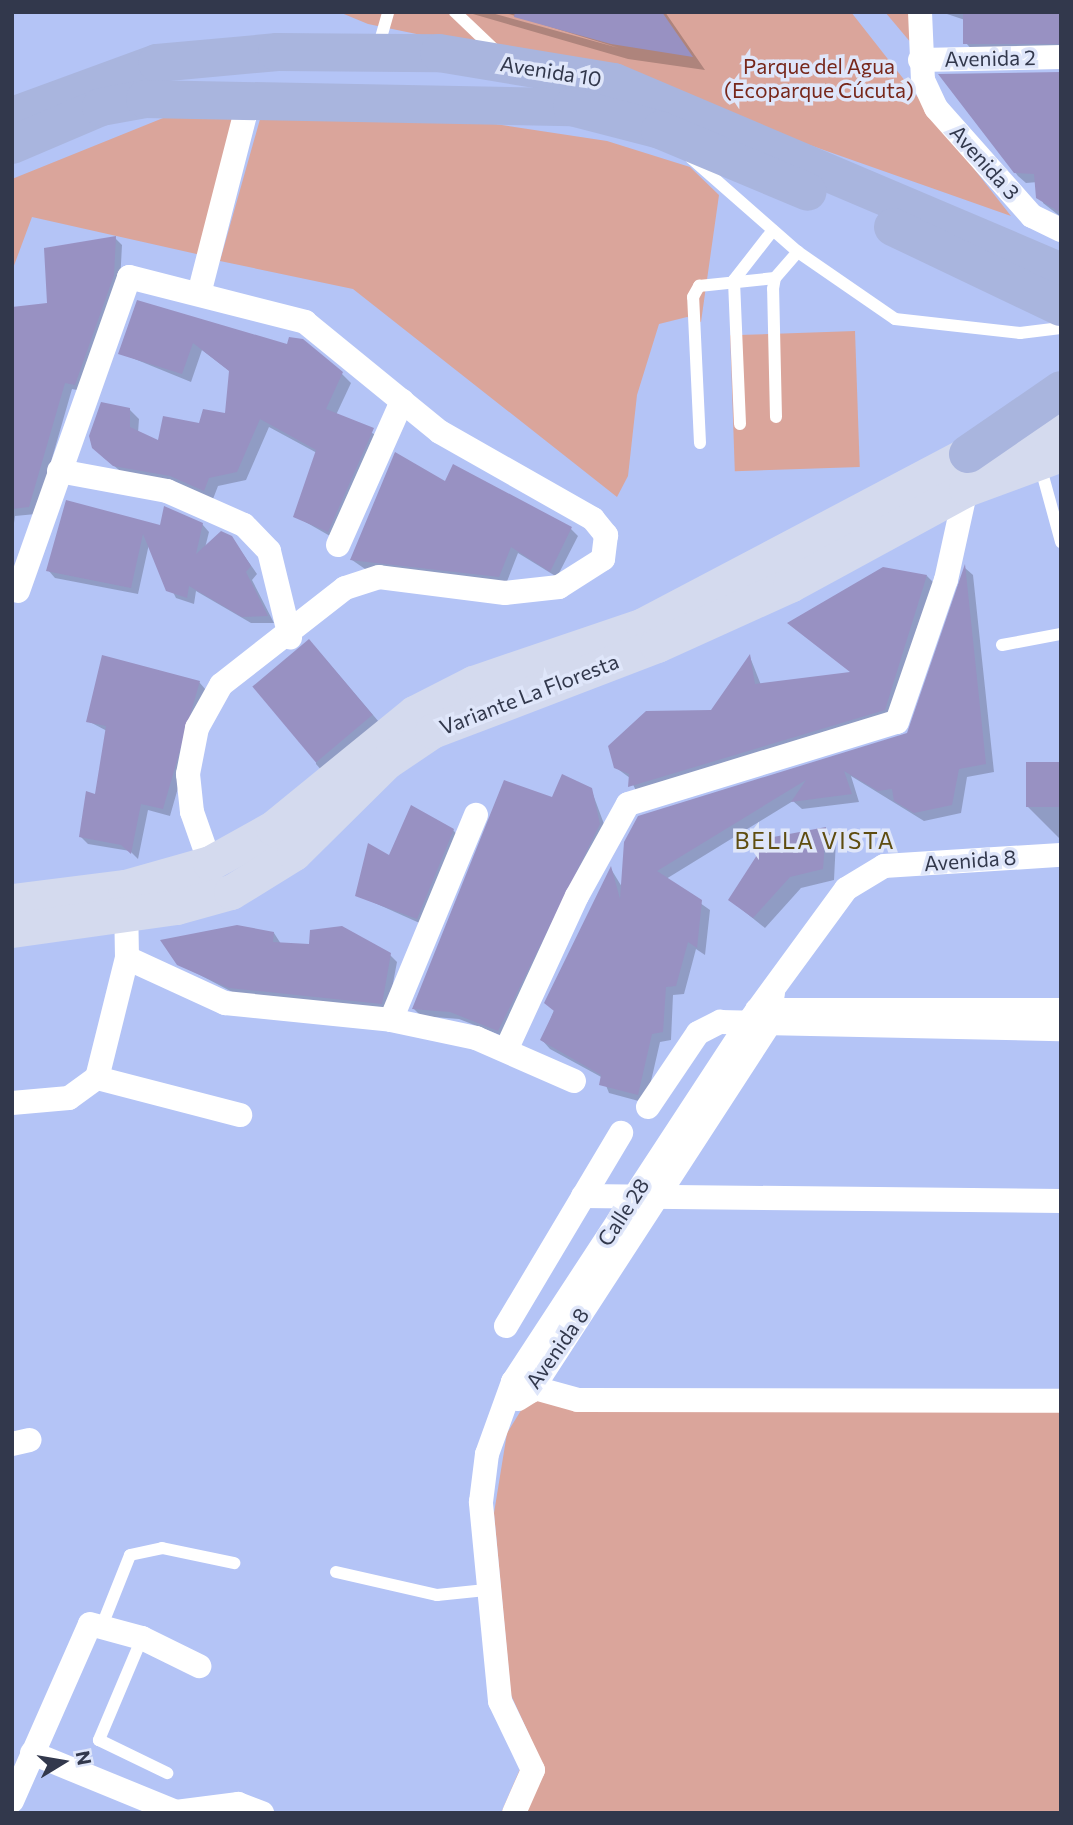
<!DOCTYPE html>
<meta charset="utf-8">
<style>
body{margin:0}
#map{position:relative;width:1073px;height:1825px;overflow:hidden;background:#b4c4f6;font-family:Commissioner,sans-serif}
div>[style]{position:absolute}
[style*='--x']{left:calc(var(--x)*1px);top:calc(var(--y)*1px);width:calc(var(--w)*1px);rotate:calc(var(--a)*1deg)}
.green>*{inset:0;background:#daa59b;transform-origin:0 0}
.shadow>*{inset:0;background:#0003}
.building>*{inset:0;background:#9891c2;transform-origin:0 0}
.service>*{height:12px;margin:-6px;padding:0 6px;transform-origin:6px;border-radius:6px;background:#fff}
.minor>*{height:24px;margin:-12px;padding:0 12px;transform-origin:12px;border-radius:12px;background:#fff}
.secondary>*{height:35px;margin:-17.5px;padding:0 17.5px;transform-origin:17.5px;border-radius:17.5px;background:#d4daee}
.primary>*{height:38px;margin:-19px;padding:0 19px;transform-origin:19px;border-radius:19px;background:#a9b5de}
span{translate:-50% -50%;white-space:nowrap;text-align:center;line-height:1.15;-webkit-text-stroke:7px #dfe6fa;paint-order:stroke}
.street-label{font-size:21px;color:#32384c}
.park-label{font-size:21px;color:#77271b}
.neighbourhood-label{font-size:23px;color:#5f4d0f;letter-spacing:2px}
.frame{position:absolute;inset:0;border:14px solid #32384c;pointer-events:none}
.north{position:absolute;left:28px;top:1727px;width:70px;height:70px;-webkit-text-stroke:5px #dfe6fa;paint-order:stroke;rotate:79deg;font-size:19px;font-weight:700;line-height:28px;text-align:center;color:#32384c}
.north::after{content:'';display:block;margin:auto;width:24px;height:32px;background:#32384c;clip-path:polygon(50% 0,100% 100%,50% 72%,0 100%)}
</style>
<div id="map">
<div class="green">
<i style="clip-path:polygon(339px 12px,851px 12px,1011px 216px,605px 73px,368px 24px)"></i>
<i style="clip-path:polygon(885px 12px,916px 12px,917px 50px)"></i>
<i style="clip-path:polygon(264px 105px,390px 108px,607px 141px,690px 167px,719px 195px,701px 322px,687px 317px,659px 324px,637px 395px,628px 476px,617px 497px,353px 289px,220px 261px)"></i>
<i style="clip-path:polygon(237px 110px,201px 255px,32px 217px,12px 271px,12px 179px,178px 112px)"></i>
<i style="left:855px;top:331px;width:136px;height:125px;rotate:88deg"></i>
<i style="clip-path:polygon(528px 1399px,1061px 1409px,1061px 1813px,501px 1813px,532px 1741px,511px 1695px,494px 1513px,507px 1433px)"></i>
</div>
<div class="shadow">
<i style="clip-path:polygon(466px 12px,488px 12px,619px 48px,502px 12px,665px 12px,705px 70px,628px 59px)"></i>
<i style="clip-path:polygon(941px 12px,1061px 12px,1061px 49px,973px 51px,966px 43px,965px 20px)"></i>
<i style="clip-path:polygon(1061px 74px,1061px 217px,1043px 203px,1038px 182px,1026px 183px,1018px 176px,941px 76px)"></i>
<i style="clip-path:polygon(115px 238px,122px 245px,120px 283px,82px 391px,72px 389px,36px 514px,15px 516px,12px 537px,12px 314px,49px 305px)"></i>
<i style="clip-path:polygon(138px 302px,342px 374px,351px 383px,336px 415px,382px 438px,337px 540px,295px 516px,317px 453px,269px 427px,246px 480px,218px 486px,213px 499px,124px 474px,103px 457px,130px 410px,139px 419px,138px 433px,159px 442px,226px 415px,231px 372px,202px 350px,191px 382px,120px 353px)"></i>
<i style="clip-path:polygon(446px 483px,571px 529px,578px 536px,557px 577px,518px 553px,506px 584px,368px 571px,352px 560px)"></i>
<i style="clip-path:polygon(67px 502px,161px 527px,202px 524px,209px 532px,205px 548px,231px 537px,257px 574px,252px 580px,274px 623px,251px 623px,196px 591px,194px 604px,176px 598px,149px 544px,138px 594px,55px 578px,48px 570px)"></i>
<i style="clip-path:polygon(965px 568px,973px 575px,994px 772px,967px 777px,961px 813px,924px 821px,851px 776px,859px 802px,802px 809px,793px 801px,666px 879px,710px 910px,705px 955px,696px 949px,684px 994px,673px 995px,671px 1040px,660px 1042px,646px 1103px,609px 1093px,603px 1078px,550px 1049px,542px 1040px,611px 869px,622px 887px,625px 843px,909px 734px)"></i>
<i style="clip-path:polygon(927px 576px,934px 583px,892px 717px,637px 793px,630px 778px,615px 767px,712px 711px,750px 657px,761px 685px,853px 673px,789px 623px)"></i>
<i style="clip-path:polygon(316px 648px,379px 722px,323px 772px,316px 764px)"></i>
<i style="clip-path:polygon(199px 682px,206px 690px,170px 816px,148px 810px,138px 859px,130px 851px,88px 844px,81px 837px,97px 796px,107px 731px,88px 721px)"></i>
<i style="clip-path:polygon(1061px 763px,1061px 840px,1028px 807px)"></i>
<i style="clip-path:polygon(591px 789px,607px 832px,505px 1037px,459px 1019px,421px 1016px,414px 1009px,553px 799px)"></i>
<i style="clip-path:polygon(825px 829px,836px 840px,834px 880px,801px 888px,765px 928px,730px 900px)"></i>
<i style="clip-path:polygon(453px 830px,460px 838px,424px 925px,357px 895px,390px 858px)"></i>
<i style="clip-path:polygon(274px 933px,281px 944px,389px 954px,397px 962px,388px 1010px,238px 995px,179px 964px)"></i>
</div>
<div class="building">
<i style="clip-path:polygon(515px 12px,662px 12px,693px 57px,611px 44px,514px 17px)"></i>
<i style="left:963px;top:12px;width:98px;height:32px"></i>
<i style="clip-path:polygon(1061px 72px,1061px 213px,1036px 198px,1034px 174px,1014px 173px,938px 74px)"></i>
<i style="clip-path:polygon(116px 236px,114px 275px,75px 385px,65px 383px,29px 507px,12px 509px,12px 307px,47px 303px,44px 248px)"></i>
<i style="clip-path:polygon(137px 300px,287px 344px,289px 337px,303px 339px,343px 372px,326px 409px,374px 428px,328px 532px,293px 517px,316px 450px,260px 419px,237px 472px,209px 478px,204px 491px,170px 476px,113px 466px,92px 448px,89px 436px,101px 402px,130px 408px,130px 427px,158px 440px,163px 416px,199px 423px,203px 409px,225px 413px,229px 371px,193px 343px,182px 374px,118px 354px)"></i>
<i style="clip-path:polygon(395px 452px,445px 481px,453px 464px,572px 527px,550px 572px,511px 547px,499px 577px,350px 560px)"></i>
<i style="clip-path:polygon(66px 500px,160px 525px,164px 506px,203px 523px,196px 554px,221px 531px,232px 536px,251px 566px,246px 572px,268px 616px,242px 617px,189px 586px,187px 598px,166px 591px,143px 534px,131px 588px,46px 571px)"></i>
<i style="clip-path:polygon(965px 564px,986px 764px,959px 769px,952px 805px,914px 813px,894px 801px,892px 789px,878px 791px,844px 771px,852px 794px,791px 802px,806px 780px,657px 871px,702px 900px,697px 948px,688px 942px,676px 986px,666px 987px,663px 1032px,652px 1034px,638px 1095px,599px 1085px,601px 1075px,540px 1040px,554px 1011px,544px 1003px,611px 866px,620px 899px,624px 842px,638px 816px,907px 733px)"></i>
<i style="clip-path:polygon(883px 567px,927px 575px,885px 710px,628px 787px,629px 774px,614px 768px,608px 746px,646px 711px,711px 710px,750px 654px,755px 684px,850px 672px,787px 623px)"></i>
<i style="left:309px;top:639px;width:99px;height:74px;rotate:50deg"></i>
<i style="clip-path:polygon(102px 655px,200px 681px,163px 809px,141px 804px,131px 854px,121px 845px,79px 837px,86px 791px,95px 794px,106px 726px,86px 722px)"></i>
<i style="left:1026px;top:762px;width:35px;height:45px"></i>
<i style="clip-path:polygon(562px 774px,592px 788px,600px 824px,498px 1031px,450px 1012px,412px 1009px,504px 780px,552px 797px)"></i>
<i style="clip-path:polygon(411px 805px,454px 829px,417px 919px,355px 896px,368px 843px,389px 855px)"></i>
<i style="clip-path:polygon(826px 827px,823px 869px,790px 877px,753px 918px,728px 900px,768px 838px)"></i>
<i style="clip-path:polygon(237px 925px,274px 932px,273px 942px,309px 944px,310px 930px,342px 926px,391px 953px,382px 1004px,229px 988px,177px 965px,160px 940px)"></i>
</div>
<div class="service">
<i style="--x:455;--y:12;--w:57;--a:43.6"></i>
<i style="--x:378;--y:48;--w:37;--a:-74"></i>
<i style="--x:691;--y:158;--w:142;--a:41.3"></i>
<i style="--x:798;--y:252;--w:118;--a:34.6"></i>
<i style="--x:895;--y:319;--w:126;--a:6.4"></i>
<i style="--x:1020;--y:333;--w:41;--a:-7"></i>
<i style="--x:776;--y:417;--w:128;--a:-91.3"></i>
<i style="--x:773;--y:289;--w:11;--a:-80"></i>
<i style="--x:775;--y:278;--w:35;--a:-49"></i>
<i style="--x:740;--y:424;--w:144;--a:-92.4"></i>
<i style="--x:734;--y:280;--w:63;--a:-52"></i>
<i style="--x:700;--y:443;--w:146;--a:-92.7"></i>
<i style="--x:693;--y:297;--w:13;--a:-61"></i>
<i style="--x:699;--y:286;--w:76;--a:-6"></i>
<i style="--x:1040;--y:465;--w:80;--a:74.7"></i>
<i style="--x:1002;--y:645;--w:60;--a:-10.6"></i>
<i style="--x:336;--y:1572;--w:104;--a:12.8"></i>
<i style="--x:437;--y:1595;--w:49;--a:-5.8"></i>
<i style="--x:103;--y:1623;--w:73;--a:-68.3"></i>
<i style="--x:130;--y:1555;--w:33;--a:-12"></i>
<i style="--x:162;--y:1548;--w:74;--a:11.8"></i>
<i style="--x:142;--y:1638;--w:111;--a:112.9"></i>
<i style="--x:99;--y:1740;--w:76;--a:25.9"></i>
</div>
<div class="minor">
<i style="--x:920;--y:12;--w:68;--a:87.5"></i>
<i style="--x:923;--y:80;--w:31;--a:65"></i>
<i style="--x:936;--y:108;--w:144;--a:48.4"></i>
<i style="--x:1032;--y:216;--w:32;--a:26"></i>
<i style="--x:920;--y:60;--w:141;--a:-1.2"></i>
<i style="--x:199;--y:294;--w:201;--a:-75.6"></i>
<i style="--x:59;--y:471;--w:110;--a:10.5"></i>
<i style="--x:167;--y:491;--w:84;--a:23.8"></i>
<i style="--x:244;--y:525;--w:36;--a:46"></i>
<i style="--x:269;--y:551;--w:89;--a:76.3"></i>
<i style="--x:338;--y:545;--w:158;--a:-66"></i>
<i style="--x:18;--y:591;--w:333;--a:-70.5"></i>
<i style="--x:129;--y:277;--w:182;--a:14.3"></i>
<i style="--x:305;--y:322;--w:174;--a:39.2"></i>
<i style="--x:440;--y:432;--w:176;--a:29.6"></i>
<i style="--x:593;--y:519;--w:21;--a:51"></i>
<i style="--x:606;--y:535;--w:24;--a:97"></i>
<i style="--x:603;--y:559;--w:52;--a:147.5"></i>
<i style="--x:559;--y:587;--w:54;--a:173.7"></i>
<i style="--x:505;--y:593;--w:127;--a:-172.8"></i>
<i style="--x:379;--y:577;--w:36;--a:162"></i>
<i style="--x:345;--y:588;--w:157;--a:142"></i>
<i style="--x:221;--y:685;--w:49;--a:119.2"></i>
<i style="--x:197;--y:728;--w:47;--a:101.1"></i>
<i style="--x:188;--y:774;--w:38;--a:84"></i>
<i style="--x:192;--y:812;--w:54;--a:70.6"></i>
<i style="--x:127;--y:958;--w:108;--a:24.7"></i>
<i style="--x:225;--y:1003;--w:167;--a:5.8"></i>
<i style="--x:391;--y:1020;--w:87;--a:12"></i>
<i style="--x:476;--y:1038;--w:107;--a:23.7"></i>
<i style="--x:757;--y:1010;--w:304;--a:0"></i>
<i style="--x:391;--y:1020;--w:222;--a:-67.5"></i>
<i style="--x:507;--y:1048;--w:167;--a:-65.3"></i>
<i style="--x:577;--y:896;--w:105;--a:-61"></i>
<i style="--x:628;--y:804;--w:281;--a:-17"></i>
<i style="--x:897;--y:722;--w:150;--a:-71"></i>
<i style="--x:946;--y:580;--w:93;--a:-77.6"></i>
<i style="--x:97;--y:1078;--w:148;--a:14.5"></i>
<i style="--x:12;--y:1103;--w:57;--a:-5"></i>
<i style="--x:69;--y:1098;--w:34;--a:-36"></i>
<i style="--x:97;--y:1078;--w:124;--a:-76"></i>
<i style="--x:127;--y:958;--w:60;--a:-91"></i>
<i style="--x:648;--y:1107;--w:89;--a:-56"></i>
<i style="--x:698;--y:1033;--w:25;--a:-27"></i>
<i style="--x:720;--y:1022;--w:341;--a:1.2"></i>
<i style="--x:583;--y:1196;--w:478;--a:0.6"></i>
<i style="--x:506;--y:1326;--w:225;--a:-59.2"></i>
<i style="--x:513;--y:1382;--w:67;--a:15.5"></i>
<i style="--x:578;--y:1400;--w:483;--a:0.1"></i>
<i style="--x:518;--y:1399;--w:15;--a:-32"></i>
<i style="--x:531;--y:1391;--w:434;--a:-57"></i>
<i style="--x:767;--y:1027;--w:34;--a:-80"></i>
<i style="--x:12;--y:1444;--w:18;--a:-13"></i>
<i style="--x:32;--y:1753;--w:156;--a:22.3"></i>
<i style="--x:176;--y:1812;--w:63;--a:-7.4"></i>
<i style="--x:238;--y:1804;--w:26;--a:21"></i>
<i style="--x:12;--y:1801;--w:193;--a:-66.2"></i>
<i style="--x:90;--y:1624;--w:54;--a:15.1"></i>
<i style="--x:142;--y:1638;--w:64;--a:26.2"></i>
<i style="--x:514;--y:1813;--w:47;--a:-66.2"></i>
<i style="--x:533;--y:1770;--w:76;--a:-115.6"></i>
<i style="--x:500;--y:1701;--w:200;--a:-95.5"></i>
<i style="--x:481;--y:1502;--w:48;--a:-82.9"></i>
<i style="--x:487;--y:1454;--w:77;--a:-70.1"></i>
<i style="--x:513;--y:1382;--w:429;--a:-56.8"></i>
<i style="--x:748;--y:1023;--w:166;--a:-53.8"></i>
<i style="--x:846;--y:889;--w:44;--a:-31.2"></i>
<i style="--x:884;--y:866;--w:177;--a:-3.6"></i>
</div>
<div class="secondary">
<i style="--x:12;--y:901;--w:114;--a:-7.1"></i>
<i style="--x:125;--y:887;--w:88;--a:-15.8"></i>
<i style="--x:210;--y:863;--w:72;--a:-29.1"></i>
<i style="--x:273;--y:828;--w:182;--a:-39.2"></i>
<i style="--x:414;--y:713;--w:66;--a:-27"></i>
<i style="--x:473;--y:683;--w:180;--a:-18.8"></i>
<i style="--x:643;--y:625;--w:367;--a:-27.8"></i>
<i style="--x:968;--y:454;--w:99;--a:-20.6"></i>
<i style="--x:12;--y:930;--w:166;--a:-8"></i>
<i style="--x:176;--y:907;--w:57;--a:-15.3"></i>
<i style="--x:231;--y:892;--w:74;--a:-31.8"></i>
<i style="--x:294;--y:853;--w:129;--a:-44.7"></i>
<i style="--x:386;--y:762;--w:55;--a:-34"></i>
<i style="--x:432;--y:731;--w:241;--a:-20.9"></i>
<i style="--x:657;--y:645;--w:146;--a:-24.3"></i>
<i style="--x:790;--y:585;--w:200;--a:-28.6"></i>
<i style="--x:966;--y:489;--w:101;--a:-20.2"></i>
</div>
<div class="primary">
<i style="--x:12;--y:116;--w:154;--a:-20.1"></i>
<i style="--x:157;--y:63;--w:121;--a:-5.2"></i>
<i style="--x:277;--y:52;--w:162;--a:0.4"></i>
<i style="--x:439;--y:53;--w:177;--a:9.4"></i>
<i style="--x:614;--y:82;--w:486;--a:23"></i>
<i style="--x:12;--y:145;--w:97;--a:-23.1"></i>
<i style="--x:101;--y:107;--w:45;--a:-10.3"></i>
<i style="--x:145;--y:99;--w:427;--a:1.1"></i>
<i style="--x:572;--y:107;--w:91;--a:14.6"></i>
<i style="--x:660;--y:130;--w:160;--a:22.7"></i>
<i style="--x:893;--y:227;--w:186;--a:25.5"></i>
<i style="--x:968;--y:454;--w:113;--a:-34.5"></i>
</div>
<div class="street-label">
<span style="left:990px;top:58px;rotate:-1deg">Avenida 2</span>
<span style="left:551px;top:71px;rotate:9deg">Avenida 10</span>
<span style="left:985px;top:162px;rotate:48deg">Avenida 3</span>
<span style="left:529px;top:694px;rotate:-21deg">Variante La Floresta</span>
<span style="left:970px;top:860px;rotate:-4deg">Avenida 8</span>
<span style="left:623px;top:1212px;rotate:-57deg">Calle 28</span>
<span style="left:557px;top:1348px;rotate:-55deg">Avenida 8</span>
</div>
<div class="park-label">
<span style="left:819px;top:78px">Parque del Agua<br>(Ecoparque Cúcuta)</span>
</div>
<div class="neighbourhood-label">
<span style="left:815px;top:840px">BELLA VISTA</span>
</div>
<div class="frame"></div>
<div class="north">N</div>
</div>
